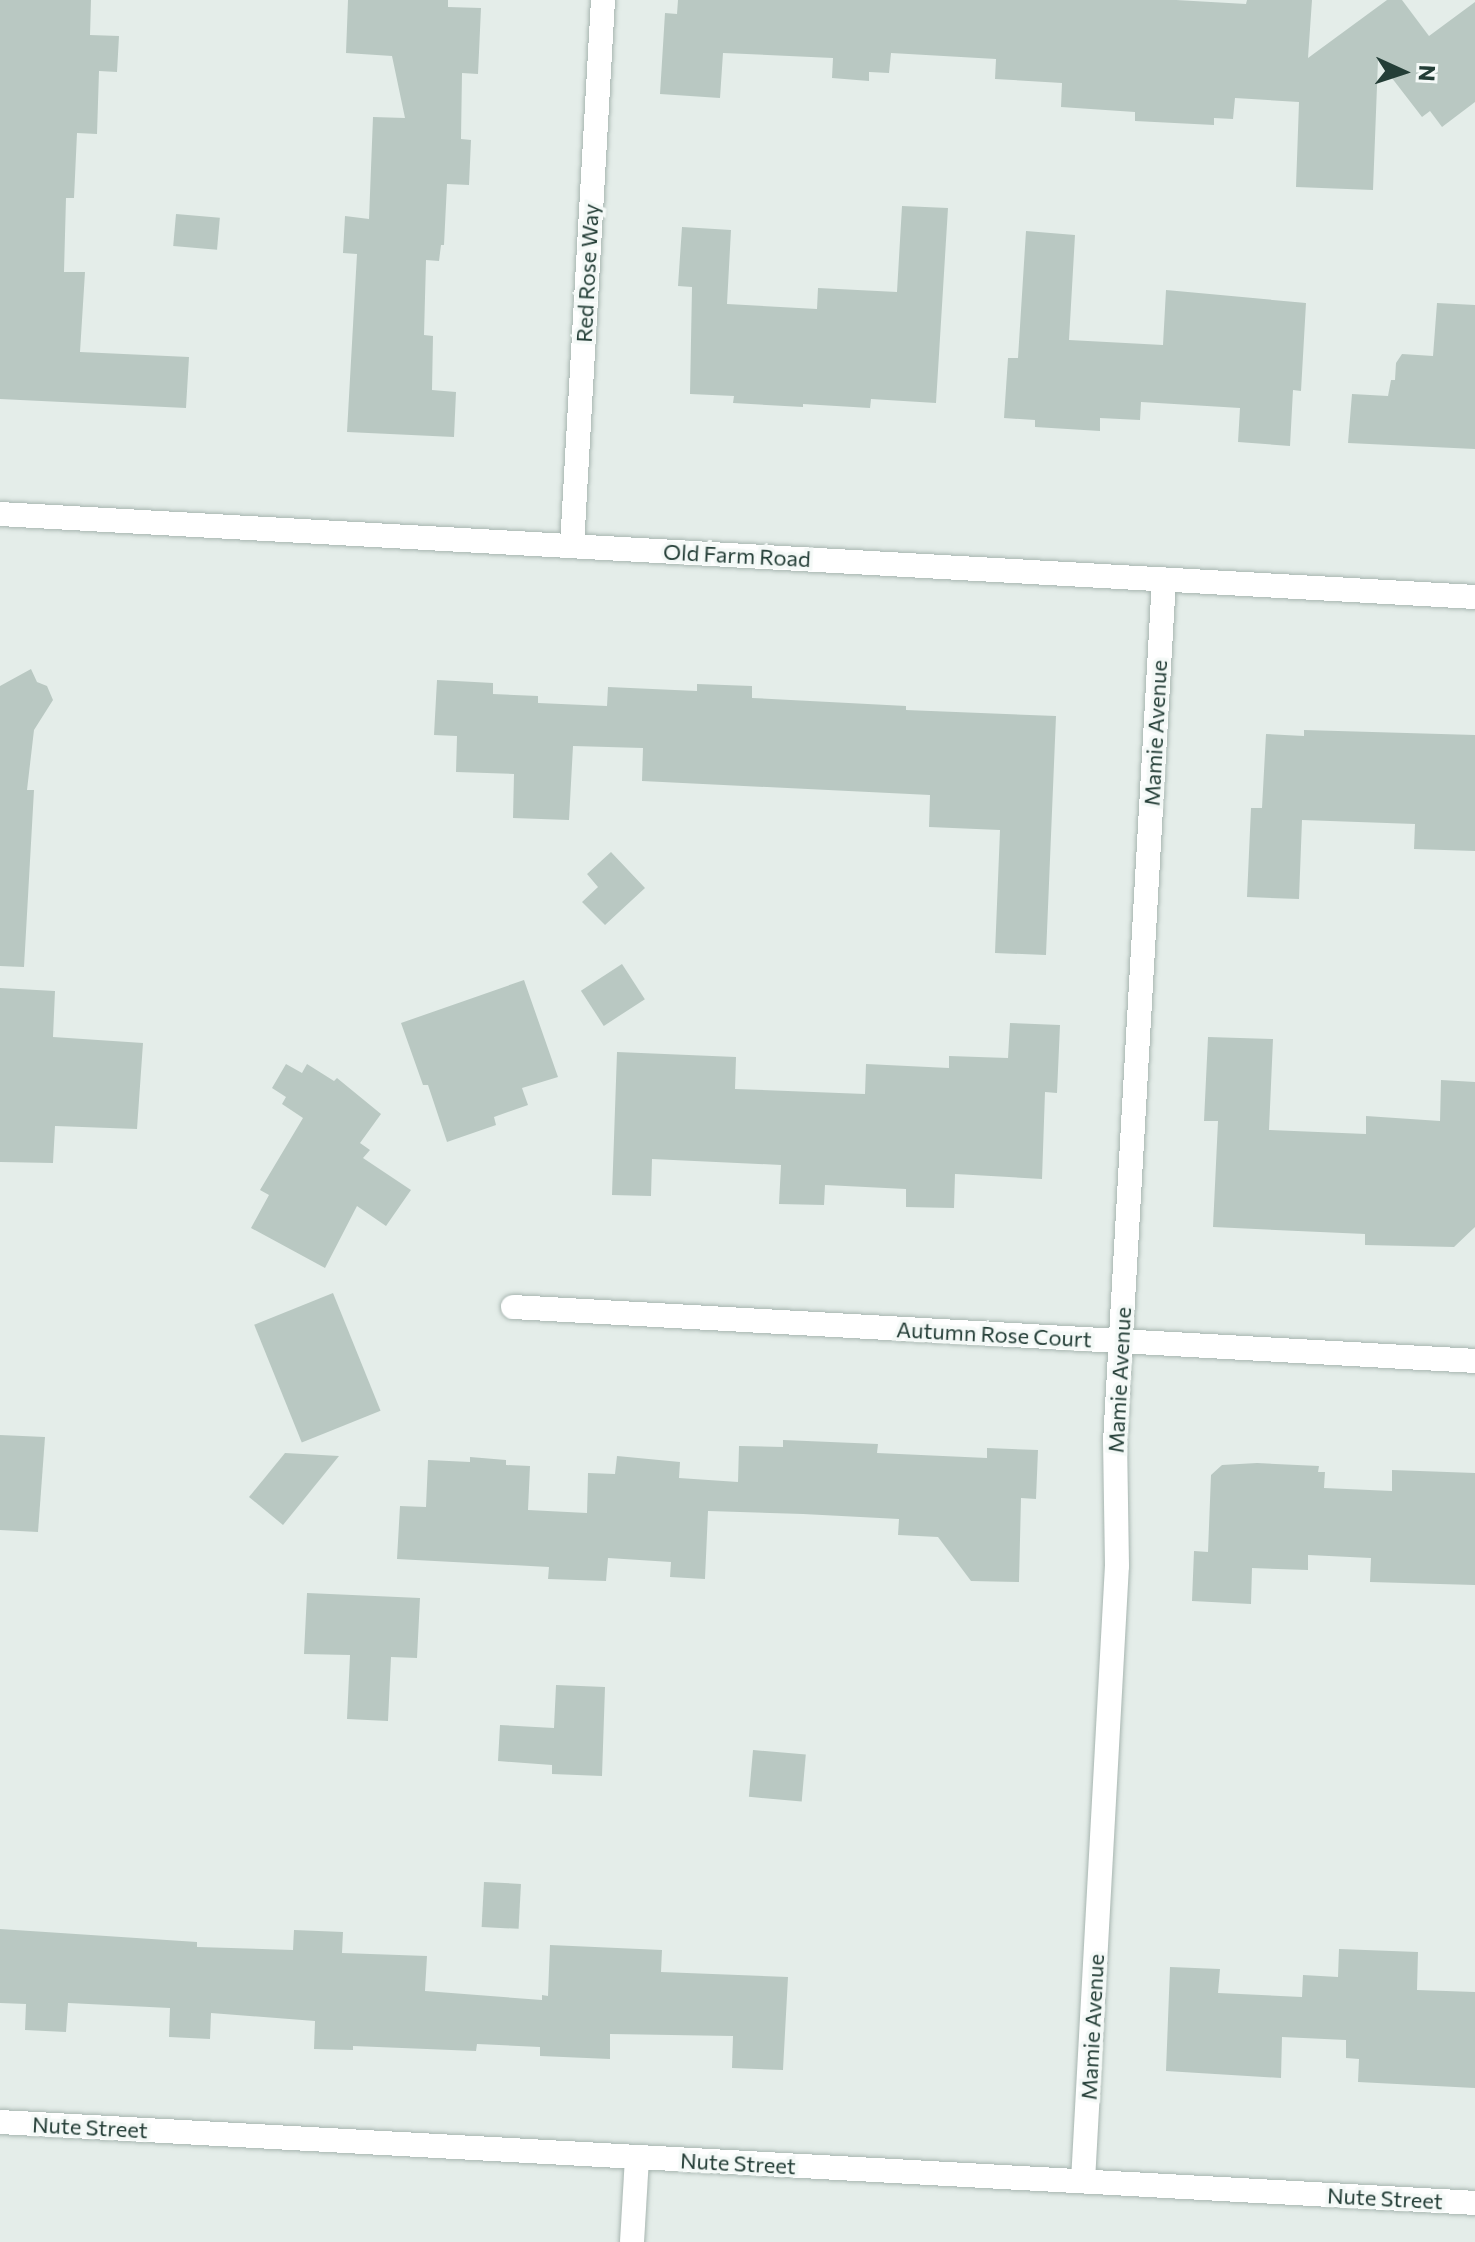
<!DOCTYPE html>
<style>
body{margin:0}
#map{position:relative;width:1475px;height:2242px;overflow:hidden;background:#e4ede9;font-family:Commissioner,sans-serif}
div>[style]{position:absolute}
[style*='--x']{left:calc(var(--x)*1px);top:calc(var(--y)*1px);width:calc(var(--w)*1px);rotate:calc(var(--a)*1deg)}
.building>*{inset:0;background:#b9c8c2;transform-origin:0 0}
.roads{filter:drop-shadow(0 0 2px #a7b5b0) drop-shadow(0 0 2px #a7b5b0)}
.minor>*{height:24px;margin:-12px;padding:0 12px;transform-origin:12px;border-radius:12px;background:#fff}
.tertiary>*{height:24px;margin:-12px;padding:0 12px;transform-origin:12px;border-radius:12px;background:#fff}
span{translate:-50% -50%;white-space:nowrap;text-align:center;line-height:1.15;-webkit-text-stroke:7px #f4f9f7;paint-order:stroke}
.street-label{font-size:22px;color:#243e37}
.north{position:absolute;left:1363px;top:32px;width:80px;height:80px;-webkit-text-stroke:6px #f4f9f7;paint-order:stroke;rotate:93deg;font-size:22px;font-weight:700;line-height:32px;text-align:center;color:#243e37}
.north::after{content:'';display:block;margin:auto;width:28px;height:36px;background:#243e37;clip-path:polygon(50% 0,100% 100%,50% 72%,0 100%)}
</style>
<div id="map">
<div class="building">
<i style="clip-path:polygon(0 0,91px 0,90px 35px,119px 36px,117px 72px,99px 71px,97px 134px,77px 133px,74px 198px,66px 198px,64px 272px,85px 272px,80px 352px,189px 357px,186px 408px,0 399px)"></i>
<i style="clip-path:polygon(348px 0,448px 0,448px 7px,481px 8px,478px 74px,462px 73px,461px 139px,471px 140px,469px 185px,447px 184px,444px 245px,441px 245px,439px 261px,426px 260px,424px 335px,433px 336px,432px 390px,456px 392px,454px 437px,347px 432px,357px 254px,343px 253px,345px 216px,369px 219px,373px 117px,405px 118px,392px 56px,346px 53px)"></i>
<i style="clip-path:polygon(678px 0,1176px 0,1246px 4px,1247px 0,1312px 0,1308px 58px,1387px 0,1402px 0,1429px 36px,1475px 2px,1475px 102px,1442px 127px,1430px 111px,1422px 117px,1378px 60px,1373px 190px,1296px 187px,1299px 102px,1235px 98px,1233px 119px,1214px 118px,1214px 125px,1135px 121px,1135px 112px,1061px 107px,1062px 83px,995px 79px,996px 59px,891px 53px,889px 73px,869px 72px,869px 81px,832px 78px,833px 58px,723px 53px,720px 98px,660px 94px,665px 13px,677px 14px)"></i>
<i style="clip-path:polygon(902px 206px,948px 208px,936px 403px,871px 399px,870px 408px,803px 404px,803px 407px,733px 403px,734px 396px,690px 394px,692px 287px,678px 286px,682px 227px,731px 230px,727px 304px,817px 309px,818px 288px,897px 292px)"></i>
<i style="left:176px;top:214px;width:44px;height:32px;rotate:5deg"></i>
<i style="clip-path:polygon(1026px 231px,1075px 235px,1069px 340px,1163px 345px,1166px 290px,1306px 303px,1301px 391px,1293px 390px,1290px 446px,1238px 442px,1240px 408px,1141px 402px,1140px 420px,1100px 418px,1100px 431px,1035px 427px,1035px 420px,1004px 418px,1008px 358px,1018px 358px)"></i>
<i style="clip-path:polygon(1437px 303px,1475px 305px,1475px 449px,1348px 443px,1352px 394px,1388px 396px,1391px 380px,1395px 380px,1396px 363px,1402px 354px,1433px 356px)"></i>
<i style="clip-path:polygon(31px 669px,37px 682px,47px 686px,53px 700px,34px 730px,27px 790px,34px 790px,24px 967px,0 966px,0 686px)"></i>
<i style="clip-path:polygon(437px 680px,493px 683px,493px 694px,538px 696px,538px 703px,607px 706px,608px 687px,697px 691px,697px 684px,752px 686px,752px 698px,906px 706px,906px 710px,1056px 716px,1046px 955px,995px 953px,1000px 830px,929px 827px,930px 795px,642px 781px,643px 748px,573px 746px,569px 820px,513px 818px,514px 774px,456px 772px,457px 736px,434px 735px)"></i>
<i style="clip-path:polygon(1304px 730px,1475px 735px,1475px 851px,1414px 849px,1415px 824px,1302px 820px,1299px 899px,1247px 897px,1251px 808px,1262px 808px,1266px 734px,1304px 736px)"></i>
<i style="clip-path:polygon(611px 852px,645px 888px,605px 925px,582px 902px,598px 887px,587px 874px)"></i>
<i style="left:622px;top:964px;width:42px;height:49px;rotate:57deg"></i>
<i style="clip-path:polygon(524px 980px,558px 1077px,522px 1088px,528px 1105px,494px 1117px,496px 1125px,447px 1142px,428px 1085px,423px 1085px,401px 1023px)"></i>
<i style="clip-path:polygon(0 988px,55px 991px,53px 1037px,143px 1043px,137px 1129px,55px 1126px,53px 1163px,0 1162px)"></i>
<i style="clip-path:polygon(1010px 1023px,1060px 1025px,1057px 1093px,1045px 1092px,1042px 1179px,955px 1174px,954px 1208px,906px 1207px,906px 1189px,825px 1185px,824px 1205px,779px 1204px,781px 1165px,652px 1159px,651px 1196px,612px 1195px,617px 1052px,736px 1057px,735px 1089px,865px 1094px,866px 1064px,949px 1068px,949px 1056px,1008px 1058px)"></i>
<i style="clip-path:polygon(1208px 1037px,1273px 1039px,1269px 1130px,1366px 1134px,1366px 1116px,1440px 1121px,1441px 1080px,1475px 1082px,1475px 1227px,1454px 1247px,1365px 1245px,1365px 1234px,1213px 1227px,1218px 1121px,1204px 1121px)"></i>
<i style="clip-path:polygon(286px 1064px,302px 1073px,307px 1064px,334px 1081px,337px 1078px,381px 1114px,360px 1143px,370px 1150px,363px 1158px,411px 1190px,386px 1226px,357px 1206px,325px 1268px,251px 1228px,269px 1195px,260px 1190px,303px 1118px,282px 1104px,286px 1097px,272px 1088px)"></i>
<i style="left:333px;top:1293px;width:127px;height:85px;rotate:68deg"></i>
<i style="clip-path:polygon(0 1435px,45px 1437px,38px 1532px,0 1530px)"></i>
<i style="clip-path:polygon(783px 1440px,878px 1444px,877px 1453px,987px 1458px,987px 1448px,1038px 1450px,1036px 1499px,1021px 1498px,1019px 1582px,971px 1581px,938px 1537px,898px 1535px,899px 1519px,803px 1514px,708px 1511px,705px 1579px,670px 1577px,671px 1562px,608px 1558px,606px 1581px,548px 1579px,549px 1567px,397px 1559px,400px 1506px,426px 1507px,428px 1460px,470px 1462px,470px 1457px,506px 1460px,506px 1465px,530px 1466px,528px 1510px,587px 1513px,588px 1473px,615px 1474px,617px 1456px,680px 1462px,679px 1478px,738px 1482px,739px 1446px,783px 1447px)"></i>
<i style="clip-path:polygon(285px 1453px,339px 1456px,283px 1525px,249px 1497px)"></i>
<i style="clip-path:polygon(1257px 1463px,1319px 1466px,1318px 1472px,1325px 1472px,1324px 1488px,1392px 1491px,1392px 1470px,1475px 1473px,1475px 1585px,1370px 1582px,1371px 1558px,1308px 1555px,1308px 1570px,1252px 1568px,1251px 1604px,1192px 1601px,1194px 1551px,1208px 1552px,1211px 1475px,1222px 1465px)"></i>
<i style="clip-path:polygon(307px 1593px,420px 1598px,417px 1658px,391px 1657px,388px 1721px,347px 1719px,350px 1655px,304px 1654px)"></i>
<i style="clip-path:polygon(556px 1685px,605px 1687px,602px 1776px,552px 1774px,552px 1765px,498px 1761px,500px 1725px,554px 1728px)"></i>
<i style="left:753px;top:1750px;width:53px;height:47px;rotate:5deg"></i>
<i style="left:484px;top:1882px;width:37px;height:45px;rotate:3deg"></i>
<i style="clip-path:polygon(0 1929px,197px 1942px,197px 1947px,293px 1950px,294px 1930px,343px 1932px,342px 1953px,427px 1956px,425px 1991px,542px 2000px,542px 1995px,548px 1996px,550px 1945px,662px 1950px,661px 1972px,788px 1977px,783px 2070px,732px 2068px,733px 2036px,610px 2034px,610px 2059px,540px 2056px,540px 2047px,477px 2044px,476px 2051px,353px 2046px,353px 2050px,314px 2049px,315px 2021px,211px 2013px,210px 2039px,169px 2037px,170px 2008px,68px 2003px,66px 2032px,25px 2030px,26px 2004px,0 2003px)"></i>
<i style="clip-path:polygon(1339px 1949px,1418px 1952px,1417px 1990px,1475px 1992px,1475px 2088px,1358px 2082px,1359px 2059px,1346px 2058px,1346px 2040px,1282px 2037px,1281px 2078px,1166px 2071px,1170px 1967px,1220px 1969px,1218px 1993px,1302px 1997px,1303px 1975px,1338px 1977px)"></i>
</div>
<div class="roads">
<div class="minor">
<i style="--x:572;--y:546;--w:547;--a:-86.75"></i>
<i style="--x:513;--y:1307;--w:964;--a:3.21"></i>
<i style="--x:0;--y:2122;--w:1477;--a:3.14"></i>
<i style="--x:1083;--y:2181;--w:616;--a:-86.84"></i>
<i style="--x:1117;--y:1566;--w:124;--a:-90.9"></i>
<i style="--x:1115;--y:1442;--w:864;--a:-86.75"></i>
<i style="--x:632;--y:2242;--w:85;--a:-86.6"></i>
</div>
<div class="tertiary">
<i style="--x:0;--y:514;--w:1477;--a:3.22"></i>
</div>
</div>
<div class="street-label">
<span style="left:587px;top:273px;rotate:-87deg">Red Rose Way</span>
<span style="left:737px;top:555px;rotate:3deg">Old Farm Road</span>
<span style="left:1155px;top:733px;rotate:-87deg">Mamie Avenue</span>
<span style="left:994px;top:1334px;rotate:3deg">Autumn Rose Court</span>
<span style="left:1119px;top:1380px;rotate:-87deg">Mamie Avenue</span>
<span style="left:1092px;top:2027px;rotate:-87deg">Mamie Avenue</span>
<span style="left:90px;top:2127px;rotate:3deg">Nute Street</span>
<span style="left:738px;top:2163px;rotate:3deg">Nute Street</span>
<span style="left:1385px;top:2198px;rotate:3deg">Nute Street</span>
</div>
<div class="north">N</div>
</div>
